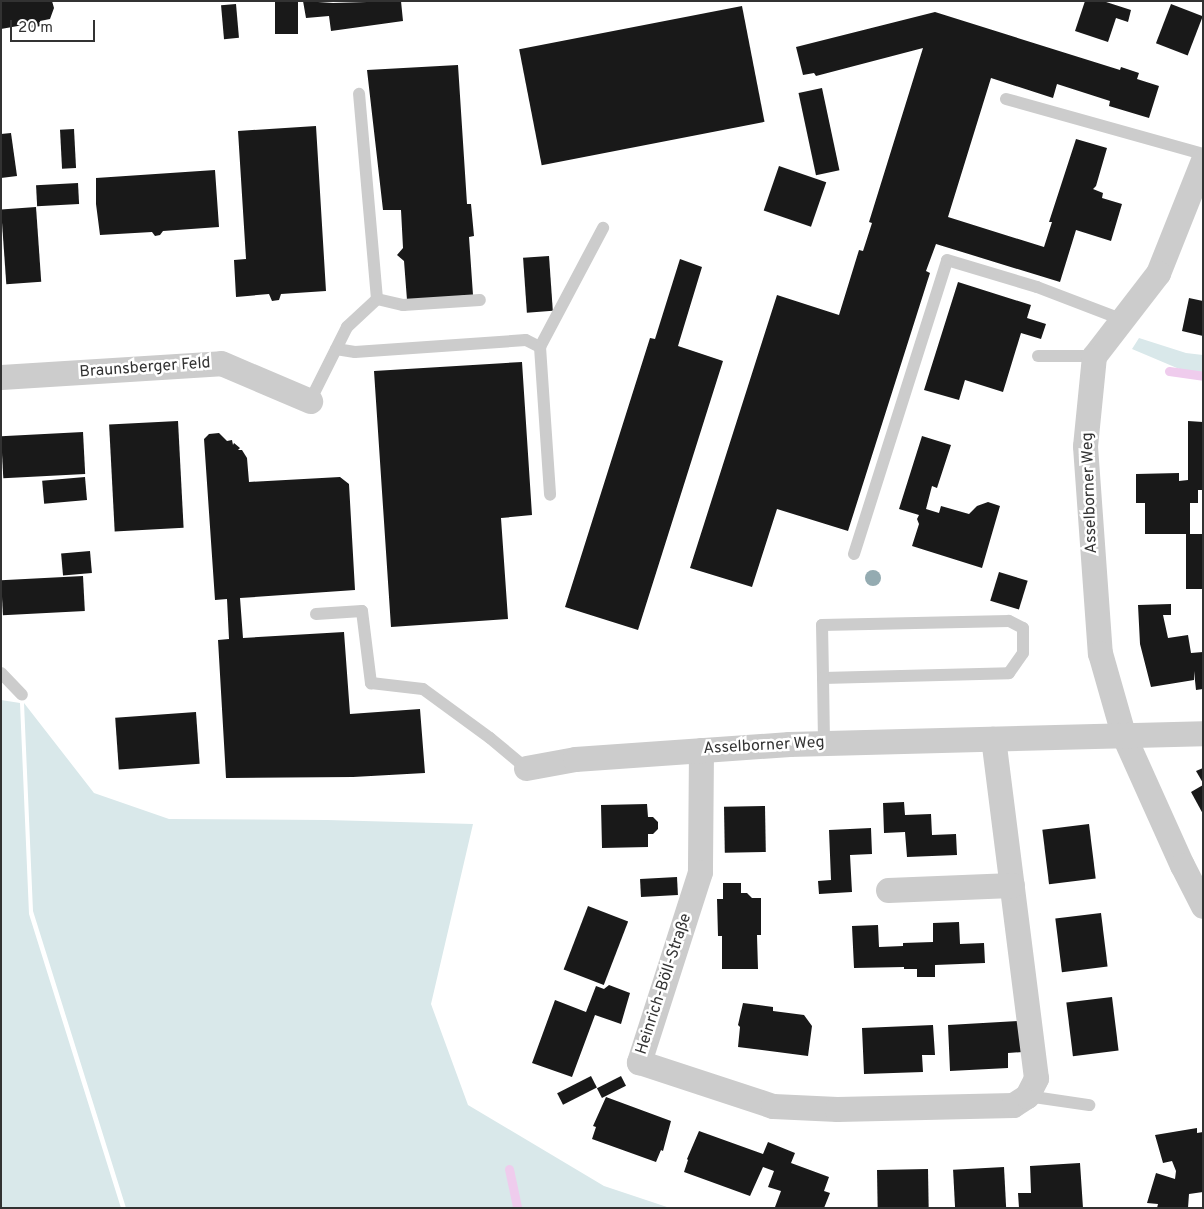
<!DOCTYPE html>
<meta charset="utf-8">
<style>
body{margin:0}
#map{position:relative;width:1204px;height:1209px;overflow:hidden;background:#fff;font-family:Overpass,sans-serif}
div>[style]{position:absolute}
[style*='--x']{left:calc(var(--x)*1px);top:calc(var(--y)*1px);width:calc(var(--w)*1px);rotate:calc(var(--a)*1deg)}
.green>*{inset:0;background:#d9e8ea}
.stream>*{height:9px;margin:-4.5px;padding:0 4.5px;transform-origin:4.5px;border-radius:4.5px;background:#efcced}
.building>*{inset:0;background:#191919;transform-origin:0 0}
.lane>*{height:12px;margin:-6px;padding:0 6px;transform-origin:6px;border-radius:6px;background:#ccc}
.street>*{height:25px;margin:-12.5px;padding:0 12.5px;transform-origin:12.5px;border-radius:12.5px;background:#ccc}
.trees>*{width:16px;height:16px;margin:-8px;border-radius:50%;background:#94abb1}
span{translate:-50% -50%;white-space:nowrap;text-align:center;line-height:1.15;-webkit-text-stroke:5px #fff;paint-order:stroke}
.street-label{font-size:16px;color:#323232}
.frame{position:absolute;inset:0;border:2px solid #323232;pointer-events:none}
.scale{position:absolute;left:10px;top:20px;width:85px;height:22px;box-sizing:border-box;border:2px solid #323232;border-top:0;padding-left:6px;font-size:15px;line-height:18px;white-space:nowrap;color:#323232;-webkit-text-stroke:4px #fff;paint-order:stroke}
</style>
<div id="map">
<div class="green">
<i style="clip-path:polygon(1139px 338px,1186px 353px,1203px 355px,1203px 379px,1132px 349px)"></i>
<i style="clip-path:polygon(1px 700px,20px 703px,29px 914px,121px 1208px,1px 1208px)"></i>
<i style="clip-path:polygon(24px 703px,94px 793px,169px 819px,327px 820px,473px 824px,431px 1004px,468px 1105px,604px 1186px,670px 1208px,126px 1208px,33px 911px)"></i>
</div>
<div class="stream">
<i style="--x:1169;--y:371;--w:34;--a:8"></i>
<i style="--x:509;--y:1169;--w:40;--a:78"></i>
</div>
<div class="building">
<i style="clip-path:polygon(1px 1px,52px 1px,54px 8px,50px 19px,40px 21px,41px 26px,30px 28px,29px 24px,1px 29px)"></i>
<i style="left:275px;top:1px;width:23px;height:33px"></i>
<i style="clip-path:polygon(303px 1px,333px 3px,401px 1px,403px 21px,331px 31px,329px 16px,306px 18px)"></i>
<i style="clip-path:polygon(1085px 1px,1103px 1px,1131px 10px,1128px 22px,1116px 18px,1108px 42px,1075px 31px)"></i>
<i style="left:236px;top:4px;width:34px;height:15px;rotate:85deg"></i>
<i style="left:1171px;top:4px;width:34px;height:42px;rotate:21deg"></i>
<i style="left:742px;top:6px;width:118px;height:227px;rotate:79deg"></i>
<i style="clip-path:polygon(935px 12px,1120px 70px,1121px 67px,1139px 73px,1137px 79px,1159px 86px,1149px 118px,1109px 106px,1110px 101px,1057px 84px,1053px 98px,991px 78px,948px 217px,1044px 247px,1052px 222px,1049px 222px,1076px 139px,1107px 148px,1096px 186px,1093px 189px,1103px 193px,1102px 198px,1122px 204px,1111px 241px,1076px 230px,1060px 282px,936px 244px,926px 271px,930px 273px,848px 531px,777px 509px,752px 587px,690px 568px,777px 295px,839px 315px,859px 250px,863px 251px,872px 223px,869px 222px,923px 48px,816px 76px,814px 73px,803px 75px,796px 47px)"></i>
<i style="clip-path:polygon(458px 65px,467px 204px,471px 204px,474px 236px,469px 237px,473px 295px,407px 300px,404px 261px,397px 255px,403px 248px,401px 210px,383px 210px,367px 70px)"></i>
<i style="left:822px;top:88px;width:84px;height:24px;rotate:78deg"></i>
<i style="clip-path:polygon(316px 126px,326px 291px,281px 294px,279px 300px,272px 301px,269px 294px,236px 297px,234px 260px,246px 259px,238px 131px)"></i>
<i style="left:74px;top:129px;width:39px;height:14px;rotate:87deg"></i>
<i style="clip-path:polygon(11px 133px,17px 176px,1px 178px,1px 134px)"></i>
<i style="left:779px;top:166px;width:50px;height:47px;rotate:19deg"></i>
<i style="clip-path:polygon(215px 170px,219px 227px,163px 231px,160px 235px,155px 236px,152px 232px,100px 235px,96px 204px,96px 178px)"></i>
<i style="left:78px;top:183px;width:21px;height:42px;rotate:87deg"></i>
<i style="left:36px;top:207px;width:75px;height:35px;rotate:86deg"></i>
<i style="left:549px;top:256px;width:55px;height:26px;rotate:86deg"></i>
<i style="clip-path:polygon(680px 259px,702px 267px,678px 346px,723px 361px,638px 630px,565px 607px,650px 338px,655px 339px)"></i>
<i style="clip-path:polygon(958px 282px,1031px 305px,1027px 318px,1046px 324px,1041px 339px,1021px 333px,1003px 392px,965px 380px,959px 400px,924px 390px)"></i>
<i style="clip-path:polygon(1189px 298px,1203px 301px,1203px 336px,1182px 331px)"></i>
<i style="clip-path:polygon(522px 362px,532px 515px,501px 518px,508px 619px,391px 627px,374px 371px)"></i>
<i style="left:178px;top:421px;width:107px;height:69px;rotate:87deg"></i>
<i style="clip-path:polygon(1188px 421px,1203px 422px,1203px 490px,1198px 490px,1198px 503px,1190px 503px,1190px 534px,1203px 534px,1203px 589px,1186px 589px,1186px 534px,1145px 534px,1145px 503px,1136px 503px,1136px 474px,1179px 473px,1179px 481px,1188px 480px)"></i>
<i style="left:83px;top:432px;width:42px;height:82px;rotate:87deg"></i>
<i style="clip-path:polygon(219px 433px,227px 441px,232px 440px,233px 445px,234px 443px,240px 448px,238px 450px,242px 450px,247px 458px,249px 482px,340px 477px,349px 484px,355px 590px,240px 598px,243px 638px,344px 632px,350px 714px,420px 709px,425px 773px,353px 777px,226px 778px,218px 640px,229px 639px,227px 599px,215px 600px,204px 439px,209px 434px)"></i>
<i style="clip-path:polygon(922px 436px,951px 445px,937px 488px,932px 486px,926px 509px,939px 513px,941px 506px,969px 514px,977px 506px,988px 502px,1000px 506px,982px 568px,912px 546px,919px 524px,917px 519px,919px 515px,899px 509px)"></i>
<i style="left:85px;top:477px;width:23px;height:43px;rotate:85deg"></i>
<i style="left:90px;top:551px;width:22px;height:29px;rotate:85deg"></i>
<i style="left:999px;top:572px;width:30px;height:30px;rotate:17deg"></i>
<i style="left:83px;top:576px;width:35px;height:82px;rotate:87deg"></i>
<i style="clip-path:polygon(1171px 604px,1171px 615px,1163px 615px,1168px 638px,1188px 635px,1191px 653px,1203px 652px,1203px 689px,1196px 690px,1194px 671px,1194px 680px,1151px 687px,1140px 644px,1138px 605px)"></i>
<i style="left:196px;top:712px;width:52px;height:81px;rotate:86deg"></i>
<i style="clip-path:polygon(1203px 768px,1203px 783px,1196px 771px)"></i>
<i style="clip-path:polygon(1203px 785px,1203px 814px,1191px 792px)"></i>
<i style="clip-path:polygon(904px 802px,905px 815px,931px 814px,932px 835px,956px 834px,957px 855px,907px 857px,905px 832px,884px 833px,883px 803px)"></i>
<i style="clip-path:polygon(647px 804px,648px 817px,653px 817px,658px 822px,658px 829px,653px 834px,648px 834px,648px 847px,602px 848px,601px 805px)"></i>
<i style="left:765px;top:806px;width:46px;height:41px;rotate:89deg"></i>
<i style="left:1089px;top:824px;width:55px;height:47px;rotate:83deg"></i>
<i style="clip-path:polygon(871px 828px,872px 854px,850px 855px,852px 892px,819px 894px,818px 881px,831px 880px,829px 830px)"></i>
<i style="left:677px;top:877px;width:18px;height:37px;rotate:87deg"></i>
<i style="clip-path:polygon(723px 883px,741px 883px,741px 893px,747px 893px,752px 898px,761px 898px,761px 935px,757px 935px,758px 969px,722px 969px,722px 936px,718px 936px,717px 899px,723px 899px)"></i>
<i style="left:588px;top:906px;width:43px;height:68px;rotate:21deg"></i>
<i style="left:1101px;top:913px;width:54px;height:46px;rotate:83deg"></i>
<i style="clip-path:polygon(959px 922px,960px 944px,984px 943px,985px 963px,935px 965px,935px 977px,917px 977px,917px 969px,904px 969px,904px 967px,854px 968px,852px 926px,878px 925px,879px 947px,903px 946px,903px 943px,933px 942px,933px 923px)"></i>
<i style="clip-path:polygon(609px 985px,630px 993px,621px 1024px,595px 1015px,572px 1077px,532px 1063px,555px 1000px,586px 1012px,596px 986px,604px 989px)"></i>
<i style="left:1112px;top:997px;width:54px;height:46px;rotate:83deg"></i>
<i style="clip-path:polygon(743px 1003px,773px 1007px,773px 1011px,804px 1015px,812px 1026px,808px 1056px,738px 1047px,740px 1027px,738px 1025px)"></i>
<i style="clip-path:polygon(1019px 1021px,1023px 1052px,1008px 1053px,1008px 1068px,950px 1071px,948px 1025px)"></i>
<i style="clip-path:polygon(933px 1025px,935px 1055px,922px 1055px,923px 1072px,864px 1074px,862px 1028px)"></i>
<i style="left:591px;top:1076px;width:13px;height:38px;rotate:63deg"></i>
<i style="left:621px;top:1076px;width:11px;height:27px;rotate:63deg"></i>
<i style="clip-path:polygon(606px 1097px,671px 1121px,663px 1151px,661px 1150px,656px 1162px,592px 1139px,596px 1127px,593px 1126px)"></i>
<i style="clip-path:polygon(1197px 1128px,1197px 1133px,1203px 1132px,1203px 1192px,1189px 1194px,1188px 1208px,1157px 1208px,1158px 1204px,1147px 1203px,1156px 1173px,1175px 1179px,1176px 1171px,1172px 1161px,1163px 1163px,1155px 1135px)"></i>
<i style="clip-path:polygon(699px 1131px,763px 1154px,768px 1142px,795px 1153px,791px 1163px,829px 1177px,824px 1191px,830px 1193px,824px 1208px,775px 1207px,781px 1191px,768px 1187px,774px 1171px,763px 1167px,750px 1196px,684px 1172px,688px 1160px,687px 1159px)"></i>
<i style="clip-path:polygon(1080px 1163px,1083px 1208px,1019px 1208px,1018px 1193px,1031px 1193px,1030px 1166px)"></i>
<i style="left:1004px;top:1167px;width:41px;height:51px;rotate:87deg"></i>
<i style="left:928px;top:1169px;width:39px;height:51px;rotate:89deg"></i>
</div>
<div class="lane">
<i style="--x:1006;--y:99;--w:205;--a:15.6"></i>
<i style="--x:377;--y:299;--w:27;--a:13"></i>
<i style="--x:403;--y:305;--w:77;--a:-3.7"></i>
<i style="--x:540;--y:347;--w:135;--a:-62.1"></i>
<i style="--x:336;--y:349;--w:19;--a:9"></i>
<i style="--x:355;--y:352;--w:171;--a:-4"></i>
<i style="--x:526;--y:340;--w:16;--a:27"></i>
<i style="--x:540;--y:347;--w:148;--a:86.1"></i>
<i style="--x:1038;--y:356;--w:56;--a:0"></i>
<i style="--x:310;--y:401;--w:83;--a:-63.4"></i>
<i style="--x:347;--y:327;--w:41;--a:-43"></i>
<i style="--x:377;--y:299;--w:206;--a:-95"></i>
<i style="--x:854;--y:554;--w:308;--a:-72.4"></i>
<i style="--x:947;--y:260;--w:94;--a:16.7"></i>
<i style="--x:1037;--y:287;--w:90;--a:20.9"></i>
<i style="--x:316;--y:614;--w:46;--a:-3.7"></i>
<i style="--x:362;--y:611;--w:73;--a:82.9"></i>
<i style="--x:371;--y:683;--w:52;--a:6.6"></i>
<i style="--x:423;--y:689;--w:83;--a:36.2"></i>
<i style="--x:490;--y:738;--w:47;--a:39.8"></i>
<i style="--x:1;--y:673;--w:30;--a:46"></i>
<i style="--x:823;--y:678;--w:186;--a:-1.5"></i>
<i style="--x:1009;--y:673;--w:24;--a:-55"></i>
<i style="--x:1023;--y:653;--w:25;--a:-90"></i>
<i style="--x:1023;--y:628;--w:16;--a:-153"></i>
<i style="--x:1009;--y:621;--w:187;--a:178.8"></i>
<i style="--x:822;--y:625;--w:53;--a:88.9"></i>
<i style="--x:823;--y:678;--w:65;--a:89.1"></i>
<i style="--x:1027;--y:1096;--w:63;--a:8.3"></i>
</div>
<div class="street">
<i style="--x:1203;--y:160;--w:122;--a:111.7"></i>
<i style="--x:1158;--y:273;--w:105;--a:127.6"></i>
<i style="--x:1094;--y:356;--w:90;--a:95.7"></i>
<i style="--x:1085;--y:446;--w:208;--a:85.9"></i>
<i style="--x:1100;--y:653;--w:84;--a:74.1"></i>
<i style="--x:1123;--y:734;--w:144;--a:65.8"></i>
<i style="--x:1182;--y:865;--w:46;--a:62.9"></i>
<i style="--x:1;--y:377;--w:220;--a:-3.6"></i>
<i style="--x:221;--y:363;--w:97;--a:23.1"></i>
<i style="--x:701;--y:750;--w:122;--a:90.5"></i>
<i style="--x:700;--y:872;--w:200;--a:107.8"></i>
<i style="--x:639;--y:1062;--w:141;--a:18.2"></i>
<i style="--x:773;--y:1106;--w:64;--a:2.7"></i>
<i style="--x:837;--y:1109;--w:176;--a:-1.3"></i>
<i style="--x:1013;--y:1105;--w:17;--a:-33"></i>
<i style="--x:1027;--y:1096;--w:20;--a:-63"></i>
<i style="--x:1036;--y:1078;--w:342;--a:-97.2"></i>
<i style="--x:526;--y:768;--w:50;--a:-10.4"></i>
<i style="--x:575;--y:759;--w:215;--a:-4"></i>
<i style="--x:789;--y:744;--w:414;--a:-1.5"></i>
<i style="--x:888;--y:890;--w:124;--a:-2.3"></i>
</div>
<div class="trees">
<i style="left:873px;top:578px"></i>
</div>
<div class="street-label">
<span style="left:145px;top:368px;rotate:-4deg">Braunsberger Feld</span>
<span style="left:1090px;top:493px;rotate:-92deg">Asselborner Weg</span>
<span style="left:764px;top:746px;rotate:-3deg">Asselborner Weg</span>
<span style="left:664px;top:984px;rotate:-72deg">Heinrich-Böll-Straße</span>
</div>
<div class="frame"></div>
<div class="scale">20 m</div>
</div>
